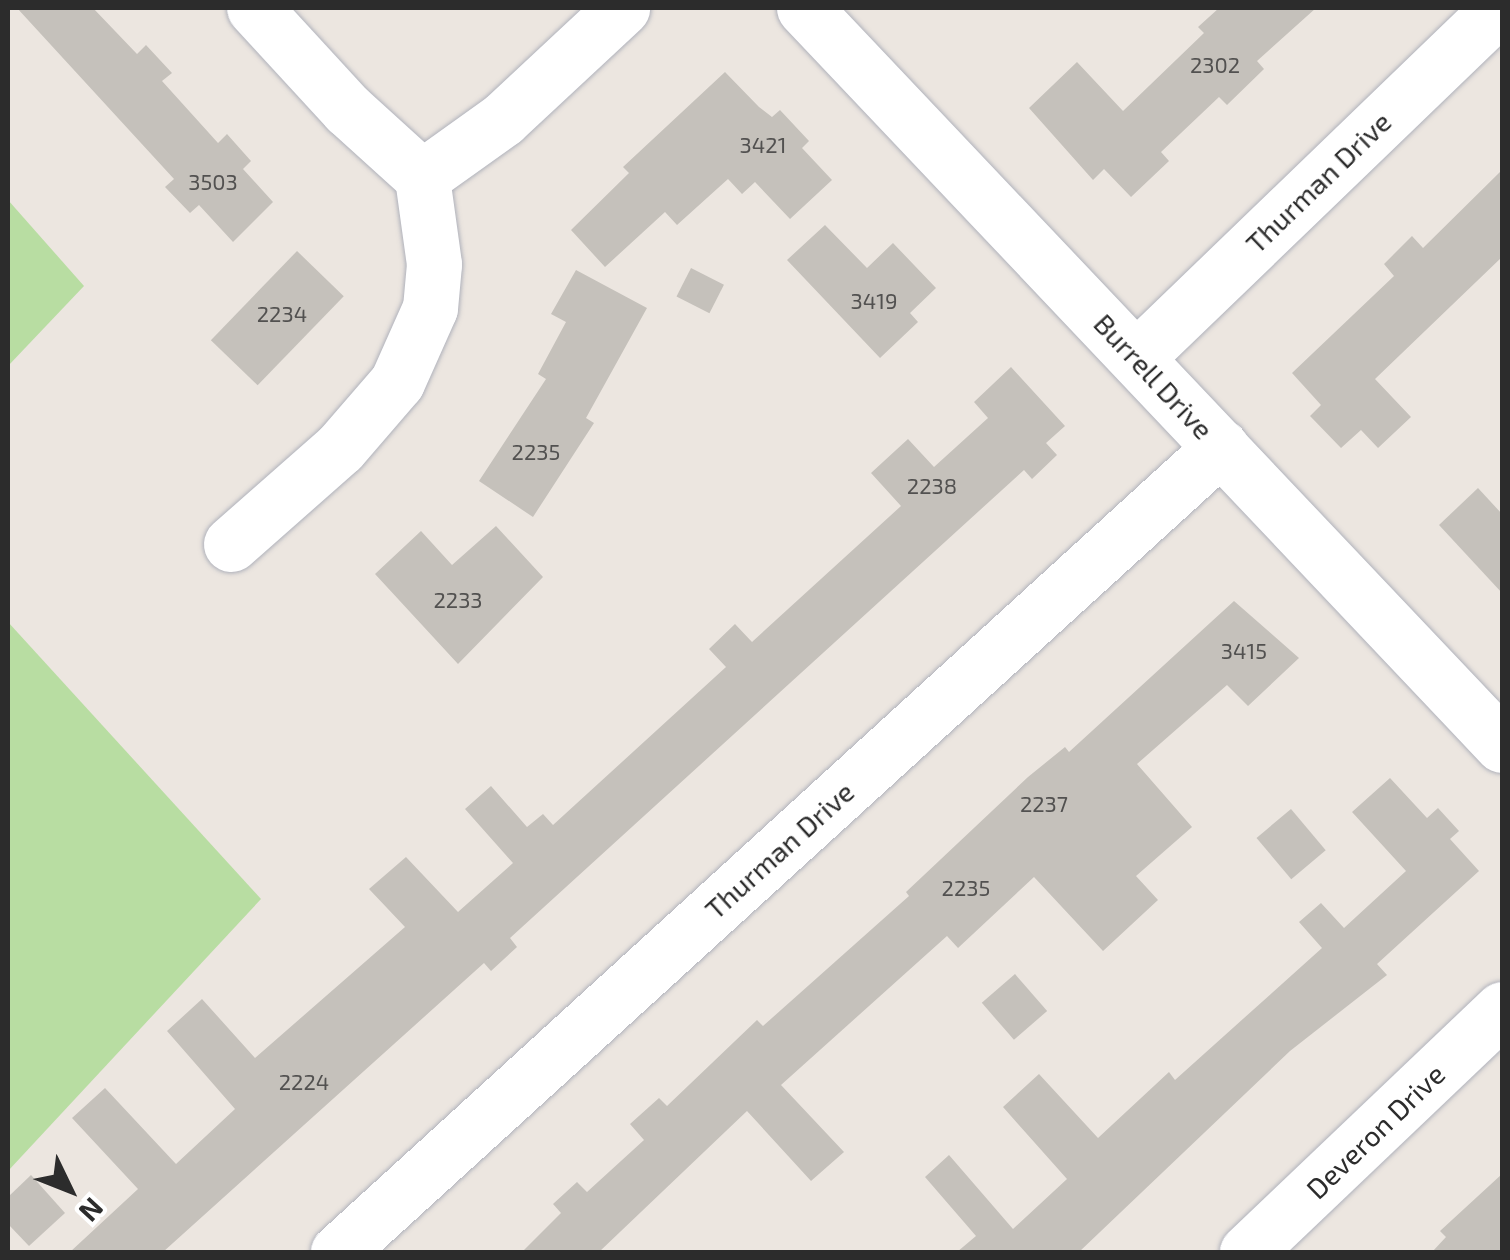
<!DOCTYPE html>
<style>
body{margin:0}
#map{position:relative;width:1510px;height:1260px;overflow:hidden;background:#ece6e0;font-family:"Exo 2",sans-serif}
div>[style]{position:absolute}
[style*='--x']{left:calc(var(--x)*1px);top:calc(var(--y)*1px);width:calc(var(--w)*1px);rotate:calc(var(--a)*1deg)}
.green>*{inset:0;background:#b8dda2}
.building>*{inset:0;background:#c5c1bb;transform-origin:0 0}
.roads{filter:drop-shadow(0 0 2px #b0b2bb) drop-shadow(0 0 2px #b0b2bb)}
.minor>*{height:55px;margin:-27.5px;padding:0 27.5px;transform-origin:27.5px;border-radius:27.5px;background:#fff}
span{translate:-50% -50%;white-space:nowrap;text-align:center;line-height:1.15;-webkit-text-stroke:10px #fff;paint-order:stroke}
.number-label{font-size:22px;color:#525150}
.number-label span{-webkit-text-stroke-width:0}
.street-label{font-size:28px;color:#2c2c2c}
.frame{position:absolute;inset:0;border:10px solid #2c2c2c;pointer-events:none}
.north{position:absolute;left:20px;top:1140px;width:100px;height:100px;-webkit-text-stroke:8px #fff;paint-order:stroke;rotate:133deg;font-size:28px;font-weight:700;line-height:40px;text-align:center;color:#2c2c2c}
.north::after{content:'';display:block;margin:auto;width:35px;height:45px;background:#2c2c2c;clip-path:polygon(50% 0,100% 100%,50% 72%,0 100%)}
</style>
<div id="map">
<div class="green">
<i style="clip-path:polygon(8px 200px,84px 286px,8px 366px)"></i>
<i style="clip-path:polygon(8px 622px,261px 899px,8px 1171px)"></i>
</div>
<div class="building">
<i style="clip-path:polygon(17px 8px,93px 8px,137px 54px,146px 45px,172px 73px,162px 81px,218px 143px,227px 134px,251px 161px,243px 169px,273px 202px,233px 242px,199px 205px,190px 213px,165px 187px,174px 179px)"></i>
<i style="clip-path:polygon(1219px 8px,1316px 8px,1257px 61px,1264px 69px,1227px 105px,1219px 97px,1161px 152px,1169px 161px,1131px 197px,1104px 169px,1093px 180px,1029px 108px,1077px 62px,1123px 111px,1204px 33px,1198px 27px)"></i>
<i style="clip-path:polygon(725px 72px,759px 107px,772px 117px,780px 110px,809px 141px,802px 148px,832px 180px,790px 219px,755px 182px,742px 194px,728px 179px,677px 225px,665px 212px,605px 267px,571px 230px,629px 173px,623px 167px)"></i>
<i style="clip-path:polygon(1502px 170px,1502px 257px,1375px 379px,1411px 417px,1378px 448px,1361px 430px,1341px 448px,1310px 416px,1321px 405px,1292px 373px,1394px 276px,1384px 264px,1412px 236px,1423px 248px)"></i>
<i style="clip-path:polygon(825px 225px,867px 268px,893px 243px,936px 288px,910px 313px,918px 322px,880px 358px,787px 260px)"></i>
<i style="left:297px;top:251px;width:65px;height:124px;rotate:44deg"></i>
<i style="left:691px;top:268px;width:37px;height:32px;rotate:27deg"></i>
<i style="clip-path:polygon(576px 270px,647px 308px,586px 418px,594px 423px,533px 517px,479px 481px,546px 379px,538px 374px,566px 322px,551px 314px)"></i>
<i style="clip-path:polygon(1011px 367px,1065px 426px,1046px 443px,1057px 455px,1032px 479px,1024px 470px,510px 938px,517px 947px,491px 971px,484px 963px,163px 1252px,70px 1252px,138px 1189px,72px 1118px,105px 1088px,176px 1164px,235px 1109px,167px 1031px,202px 999px,255px 1058px,405px 927px,369px 889px,406px 857px,458px 912px,513px 863px,465px 809px,491px 786px,527px 827px,543px 814px,553px 825px,726px 667px,709px 649px,735px 624px,752px 642px,901px 506px,871px 473px,908px 439px,934px 467px,988px 418px,974px 402px)"></i>
<i style="clip-path:polygon(1478px 488px,1502px 514px,1502px 593px,1439px 525px)"></i>
<i style="clip-path:polygon(496px 526px,543px 577px,458px 664px,375px 574px,421px 531px,452px 565px)"></i>
<i style="clip-path:polygon(1234px 601px,1299px 658px,1248px 706px,1227px 685px,1137px 764px,1192px 827px,1136px 876px,1158px 900px,1103px 951px,1034px 877px,958px 948px,947px 936px,781px 1085px,844px 1152px,811px 1181px,747px 1111px,599px 1252px,522px 1252px,561px 1213px,553px 1204px,577px 1182px,587px 1192px,644px 1140px,630px 1124px,659px 1098px,667px 1106px,757px 1020px,763px 1026px,909px 896px,906px 892px,1028px 777px,1065px 747px,1069px 752px)"></i>
<i style="clip-path:polygon(1390px 778px,1427px 818px,1438px 808px,1459px 831px,1450px 839px,1479px 871px,1377px 964px,1387px 975px,1290px 1051px,1079px 1252px,957px 1252px,976px 1236px,925px 1177px,949px 1155px,1013px 1229px,1067px 1179px,1003px 1107px,1039px 1074px,1098px 1138px,1169px 1072px,1175px 1080px,1322px 948px,1299px 922px,1321px 903px,1344px 928px,1406px 871px,1352px 812px)"></i>
<i style="left:1291px;top:809px;width:54px;height:45px;rotate:50deg"></i>
<i style="left:1015px;top:974px;width:49px;height:44px;rotate:49deg"></i>
<i style="clip-path:polygon(1502px 1174px,1502px 1252px,1432px 1252px,1446px 1237px,1440px 1231px)"></i>
<i style="clip-path:polygon(31px 1175px,65px 1213px,29px 1246px,8px 1224px,8px 1197px)"></i>
</div>
<div class="roads">
<div class="minor">
<i style="--x:804;--y:8;--w:1015;--a:46.56"></i>
<i style="--x:422;--y:177;--w:100;--a:-35.6"></i>
<i style="--x:503;--y:119;--w:163;--a:-43"></i>
<i style="--x:1137;--y:357;--w:503;--a:-43.95"></i>
<i style="--x:231;--y:544;--w:145;--a:-41.4"></i>
<i style="--x:340;--y:448;--w:87;--a:-49.2"></i>
<i style="--x:397;--y:382;--w:81;--a:-66"></i>
<i style="--x:430;--y:308;--w:44;--a:-84.8"></i>
<i style="--x:434;--y:264;--w:88;--a:-97.9"></i>
<i style="--x:422;--y:177;--w:101;--a:-137.8"></i>
<i style="--x:347;--y:109;--w:137;--a:-132.6"></i>
<i style="--x:338;--y:1252;--w:1195;--a:-42.35"></i>
<i style="--x:1247;--y:1252;--w:352;--a:-43.6"></i>
</div>
</div>
<div class="number-label">
<span style="left:1215px;top:65px">2302</span>
<span style="left:763px;top:145px">3421</span>
<span style="left:213px;top:182px">3503</span>
<span style="left:874px;top:301px">3419</span>
<span style="left:282px;top:314px">2234</span>
<span style="left:536px;top:452px">2235</span>
<span style="left:932px;top:486px">2238</span>
<span style="left:458px;top:600px">2233</span>
<span style="left:1244px;top:651px">3415</span>
<span style="left:1044px;top:804px">2237</span>
<span style="left:966px;top:888px">2235</span>
<span style="left:304px;top:1082px">2224</span>
</div>
<div class="street-label">
<span style="left:1318px;top:182px;rotate:-44deg">Thurman Drive</span>
<span style="left:1154px;top:376px;rotate:47deg">Burrell Drive</span>
<span style="left:779px;top:850px;rotate:-42deg">Thurman Drive</span>
<span style="left:1375px;top:1131px;rotate:-44deg">Deveron Drive</span>
</div>
<div class="frame"></div>
<div class="north">N</div>
</div>
